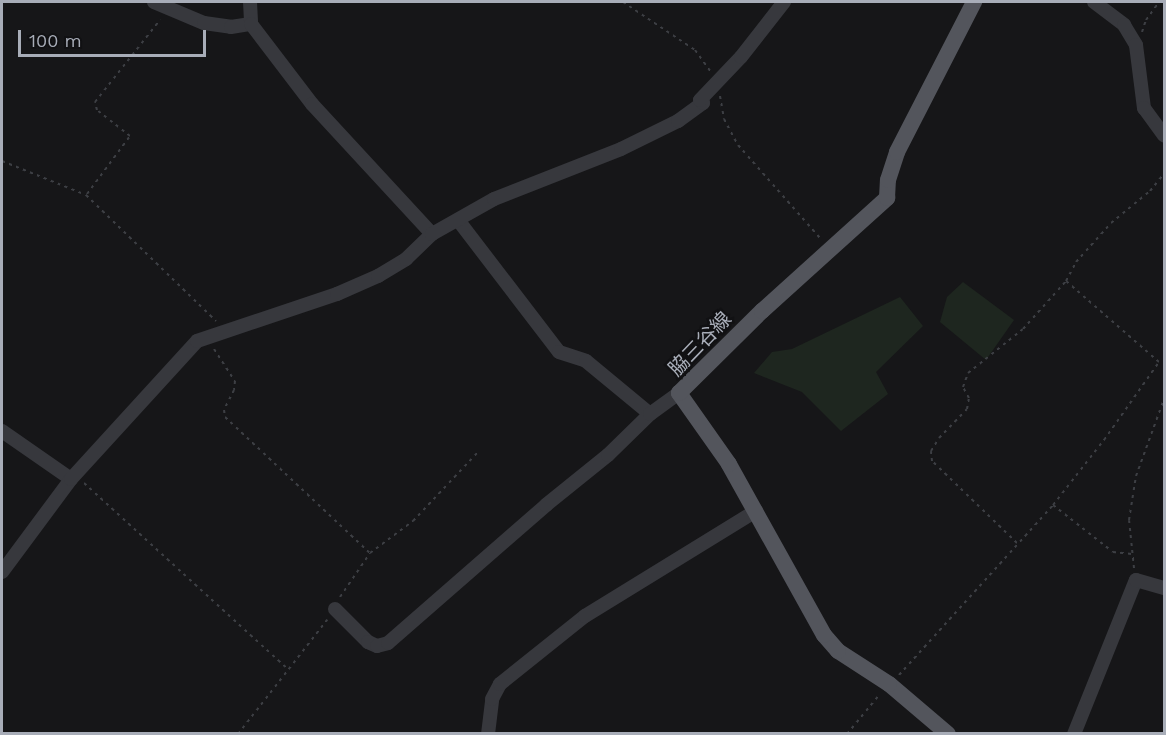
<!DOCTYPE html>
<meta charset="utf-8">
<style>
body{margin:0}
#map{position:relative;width:1166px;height:735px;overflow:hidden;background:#161618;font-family:"Work Sans","Noto Sans JP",sans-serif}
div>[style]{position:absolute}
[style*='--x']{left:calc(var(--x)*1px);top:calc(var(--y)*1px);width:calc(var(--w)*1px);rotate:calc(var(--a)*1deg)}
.green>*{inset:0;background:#1e261f}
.path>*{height:2px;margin-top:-1px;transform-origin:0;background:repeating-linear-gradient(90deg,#3d3f44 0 3px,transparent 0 7.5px)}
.minor>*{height:14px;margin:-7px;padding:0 7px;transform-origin:7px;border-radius:7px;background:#37383d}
.major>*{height:16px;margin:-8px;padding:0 8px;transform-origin:8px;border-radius:8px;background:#53555c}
span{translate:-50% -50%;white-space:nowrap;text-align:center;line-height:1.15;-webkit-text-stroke:5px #111113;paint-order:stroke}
.street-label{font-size:20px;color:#a8adb8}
.frame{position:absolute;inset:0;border:3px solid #a8adb8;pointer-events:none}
.scale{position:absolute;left:18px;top:30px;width:188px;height:27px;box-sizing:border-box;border:3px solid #a8adb8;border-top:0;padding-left:8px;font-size:18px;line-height:21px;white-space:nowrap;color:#a8adb8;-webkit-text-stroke:4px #111113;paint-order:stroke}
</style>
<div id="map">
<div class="green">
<i style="clip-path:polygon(963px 282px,1014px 320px,986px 360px,940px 322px,947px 297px)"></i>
<i style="clip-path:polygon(900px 297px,923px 326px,876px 372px,888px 394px,841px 431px,802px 392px,754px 373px,772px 352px,792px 349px)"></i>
</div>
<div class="path">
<i style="--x:623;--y:2;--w:87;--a:33.7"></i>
<i style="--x:695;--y:50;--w:27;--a:54"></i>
<i style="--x:1142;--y:32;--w:13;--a:-72"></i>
<i style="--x:1146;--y:20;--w:22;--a:-54"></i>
<i style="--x:720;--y:96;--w:23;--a:80"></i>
<i style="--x:724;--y:119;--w:30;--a:62"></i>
<i style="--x:738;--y:145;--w:125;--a:48.6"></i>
<i style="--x:2;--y:161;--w:91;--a:22"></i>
<i style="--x:86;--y:195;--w:181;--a:44.1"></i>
<i style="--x:87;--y:194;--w:72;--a:-53.4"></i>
<i style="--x:130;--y:136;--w:42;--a:-141.8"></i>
<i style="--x:97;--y:110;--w:8;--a:-104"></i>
<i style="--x:95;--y:102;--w:105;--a:-51.6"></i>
<i style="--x:214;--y:349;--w:38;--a:57"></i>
<i style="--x:235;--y:381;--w:9;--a:96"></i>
<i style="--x:234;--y:390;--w:22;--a:117"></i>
<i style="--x:224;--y:410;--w:7;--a:82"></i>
<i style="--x:225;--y:417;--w:199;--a:43.2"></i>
<i style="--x:84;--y:483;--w:276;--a:42.4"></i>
<i style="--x:1053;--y:505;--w:76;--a:38.1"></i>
<i style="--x:1113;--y:552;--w:19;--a:6"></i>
<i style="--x:1017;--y:543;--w:118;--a:-136"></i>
<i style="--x:932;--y:461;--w:10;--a:-96"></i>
<i style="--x:931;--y:451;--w:15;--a:-58"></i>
<i style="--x:939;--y:438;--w:40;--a:-46"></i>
<i style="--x:967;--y:409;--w:11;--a:-80"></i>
<i style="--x:969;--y:398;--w:13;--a:-119"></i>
<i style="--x:963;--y:387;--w:15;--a:-70"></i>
<i style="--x:968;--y:373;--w:70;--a:-38.7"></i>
<i style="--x:1023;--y:329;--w:64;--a:-48.1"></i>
<i style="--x:1066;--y:281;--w:21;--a:-62"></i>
<i style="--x:1076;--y:262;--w:52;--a:-48.1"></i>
<i style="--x:1111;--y:223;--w:50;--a:-39.4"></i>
<i style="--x:1150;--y:191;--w:22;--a:-51"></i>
<i style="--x:1134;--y:568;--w:48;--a:-95.9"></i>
<i style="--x:1129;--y:520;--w:45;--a:-81"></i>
<i style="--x:1136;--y:476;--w:82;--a:-70"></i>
<i style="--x:340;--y:597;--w:53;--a:-55.7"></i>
<i style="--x:370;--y:553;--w:54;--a:-36.7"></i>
<i style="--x:413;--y:521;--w:96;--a:-46.7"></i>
<i style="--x:899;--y:675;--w:229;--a:-47.8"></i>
<i style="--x:1053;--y:505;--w:83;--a:-51.9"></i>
<i style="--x:1104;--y:440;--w:95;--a:-54.8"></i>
<i style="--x:1159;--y:362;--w:123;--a:-138.9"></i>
<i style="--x:238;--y:734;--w:145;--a:-52"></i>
<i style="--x:847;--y:734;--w:52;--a:-50.5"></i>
</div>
<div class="minor">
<i style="--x:154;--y:2;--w:54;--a:22.8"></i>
<i style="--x:204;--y:23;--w:27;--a:8"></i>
<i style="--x:231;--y:27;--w:20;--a:-9"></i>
<i style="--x:250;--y:2;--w:22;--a:87"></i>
<i style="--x:251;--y:24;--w:101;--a:52.7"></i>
<i style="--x:312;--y:104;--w:177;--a:47.3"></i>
<i style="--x:1094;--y:2;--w:38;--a:37"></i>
<i style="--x:1124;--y:25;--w:23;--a:59"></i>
<i style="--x:1136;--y:45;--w:64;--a:82.8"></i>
<i style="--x:1144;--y:108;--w:34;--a:54"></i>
<i style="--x:458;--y:220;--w:166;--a:52.6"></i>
<i style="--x:559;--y:352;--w:28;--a:18"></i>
<i style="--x:586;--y:361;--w:83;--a:39.6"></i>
<i style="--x:2;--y:431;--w:84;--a:34.8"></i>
<i style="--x:2;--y:572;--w:116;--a:-53.4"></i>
<i style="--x:71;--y:479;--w:187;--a:-47.6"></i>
<i style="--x:197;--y:341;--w:148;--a:-18.6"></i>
<i style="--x:337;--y:294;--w:45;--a:-23.7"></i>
<i style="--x:378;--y:276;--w:33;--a:-31"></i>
<i style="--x:406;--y:259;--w:36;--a:-44"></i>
<i style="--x:432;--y:234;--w:71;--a:-29.4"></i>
<i style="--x:494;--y:199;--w:136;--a:-21.5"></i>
<i style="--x:621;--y:149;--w:64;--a:-26.2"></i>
<i style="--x:678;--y:121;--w:31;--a:-36"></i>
<i style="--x:703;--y:103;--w:4;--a:-135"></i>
<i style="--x:700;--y:100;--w:59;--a:-46.4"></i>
<i style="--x:741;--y:57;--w:70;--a:-52"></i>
<i style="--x:335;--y:609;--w:47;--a:45"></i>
<i style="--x:368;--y:642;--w:10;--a:24"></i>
<i style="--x:377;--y:646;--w:11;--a:-15"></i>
<i style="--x:388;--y:643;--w:210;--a:-41.1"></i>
<i style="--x:546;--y:505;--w:80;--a:-38.9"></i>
<i style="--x:608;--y:455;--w:59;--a:-44.3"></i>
<i style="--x:650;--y:414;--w:36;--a:-36"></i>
<i style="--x:488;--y:734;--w:35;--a:-83"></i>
<i style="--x:492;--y:699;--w:17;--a:-62"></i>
<i style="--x:500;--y:684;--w:109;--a:-38.7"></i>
<i style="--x:585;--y:616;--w:201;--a:-31.6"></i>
<i style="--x:1074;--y:734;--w:166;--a:-68.1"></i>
<i style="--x:1136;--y:580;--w:29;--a:16"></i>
</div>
<div class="major">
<i style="--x:948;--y:734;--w:77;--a:-139.7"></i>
<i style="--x:889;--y:684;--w:61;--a:-147.1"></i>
<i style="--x:838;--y:651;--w:21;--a:-131"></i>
<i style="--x:824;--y:635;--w:196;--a:-119.1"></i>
<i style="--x:729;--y:464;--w:87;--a:-125.2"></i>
<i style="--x:679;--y:393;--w:117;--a:-44.7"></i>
<i style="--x:762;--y:311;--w:169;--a:-42.1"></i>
<i style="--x:887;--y:198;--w:18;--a:-87"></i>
<i style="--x:888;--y:180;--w:29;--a:-72"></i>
<i style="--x:897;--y:152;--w:169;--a:-62.8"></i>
</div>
<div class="street-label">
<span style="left:700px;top:344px;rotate:-46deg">脇三谷線</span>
</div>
<div class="frame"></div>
<div class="scale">100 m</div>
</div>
